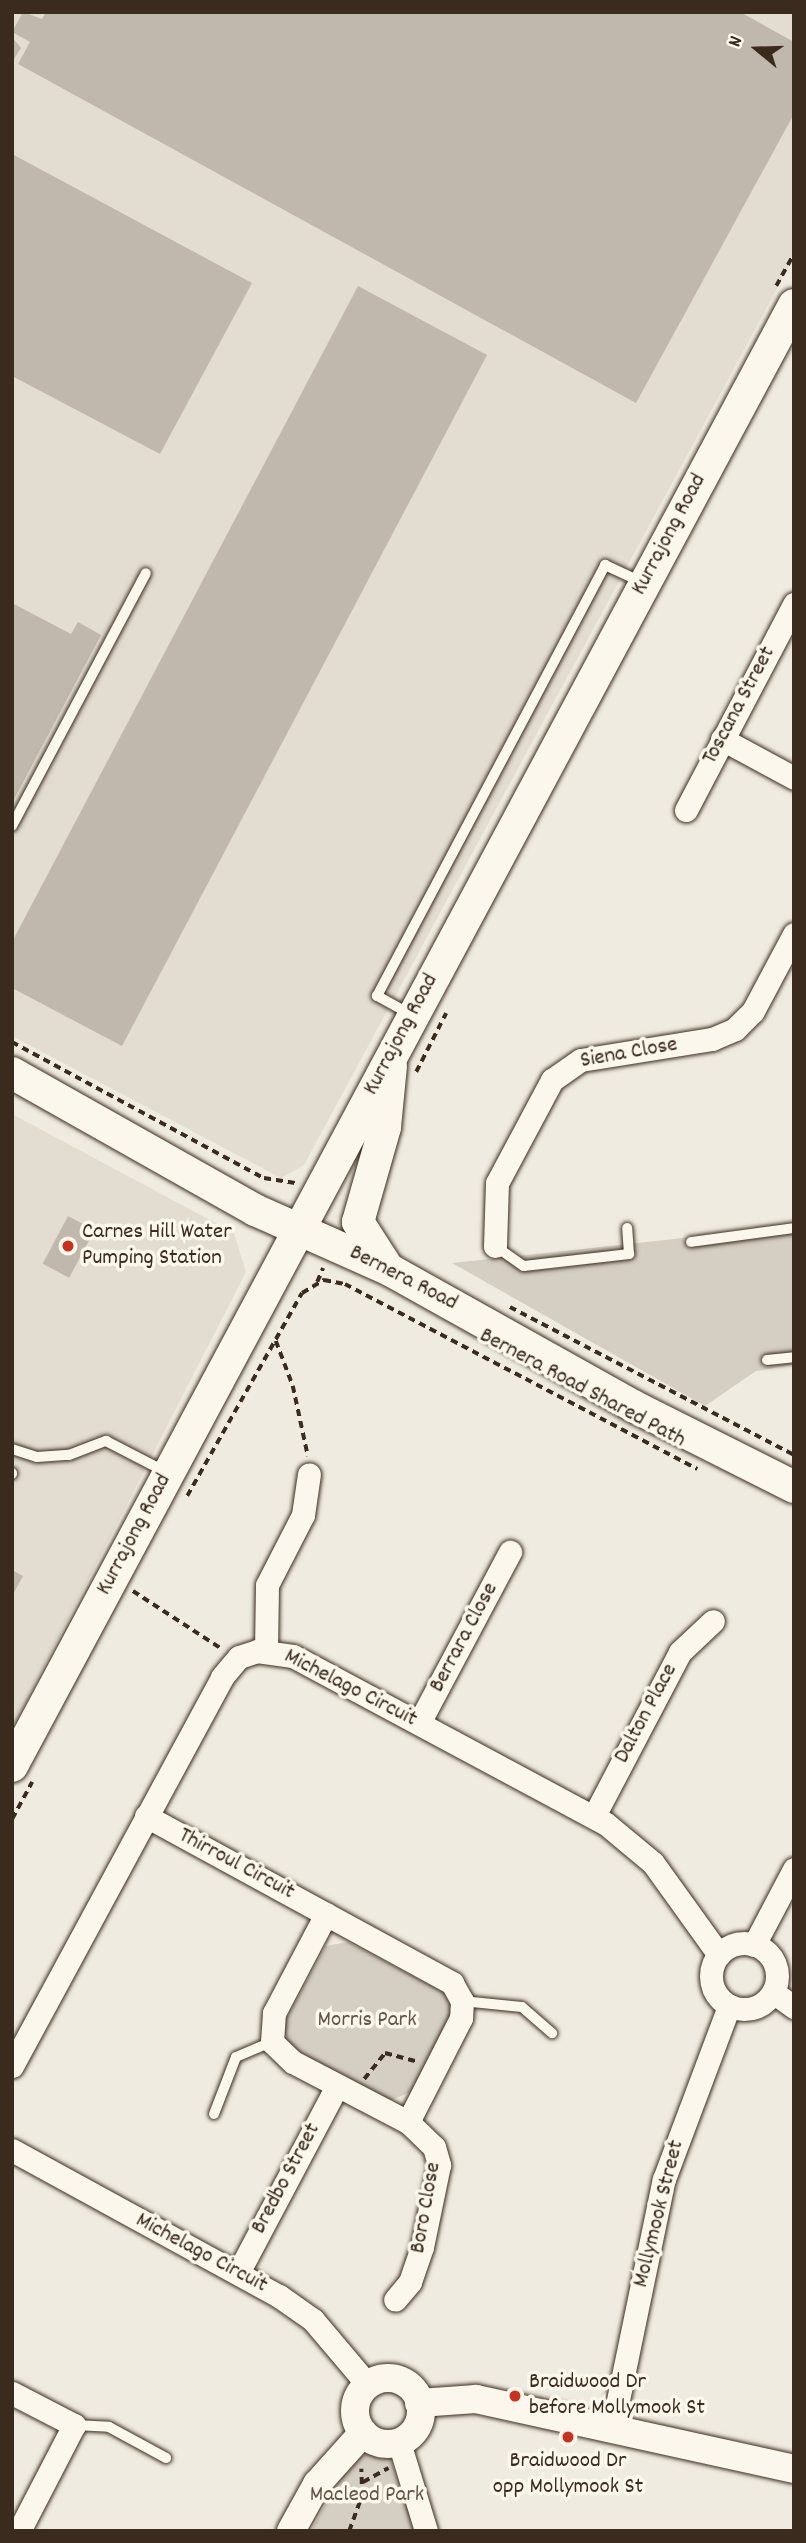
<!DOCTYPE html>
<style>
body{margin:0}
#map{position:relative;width:806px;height:2543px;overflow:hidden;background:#f0ebe0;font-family:Dekko,sans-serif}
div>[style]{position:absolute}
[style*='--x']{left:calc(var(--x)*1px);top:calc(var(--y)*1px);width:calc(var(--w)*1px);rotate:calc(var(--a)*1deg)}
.built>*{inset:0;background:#e2dcd1}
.green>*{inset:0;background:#d5cec3}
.building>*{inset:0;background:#c0b8ad;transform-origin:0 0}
.path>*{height:3.5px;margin-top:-1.75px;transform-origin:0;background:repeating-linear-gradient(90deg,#3b2a1e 0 7px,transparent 0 12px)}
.roads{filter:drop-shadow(0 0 2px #3b2a1e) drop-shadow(0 0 2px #3b2a1e)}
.service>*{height:10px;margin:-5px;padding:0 5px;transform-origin:5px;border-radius:5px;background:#fbf7ec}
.minor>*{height:23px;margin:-11.5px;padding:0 11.5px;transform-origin:11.5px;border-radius:11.5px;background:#fbf7ec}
.minor>.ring{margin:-11.5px;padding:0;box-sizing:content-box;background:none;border:23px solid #fbf7ec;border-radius:50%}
.tertiary>*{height:28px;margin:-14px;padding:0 14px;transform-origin:14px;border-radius:14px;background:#fbf7ec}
.tertiary>.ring{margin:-14px;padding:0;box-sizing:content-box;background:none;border:28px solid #fbf7ec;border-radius:50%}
.secondary>*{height:32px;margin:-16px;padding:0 16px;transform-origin:16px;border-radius:16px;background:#fbf7ec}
.dots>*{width:19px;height:19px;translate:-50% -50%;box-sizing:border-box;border:4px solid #fbf7ec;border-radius:50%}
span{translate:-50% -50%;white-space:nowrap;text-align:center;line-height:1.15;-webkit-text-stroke:7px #fbf7ec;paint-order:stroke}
.street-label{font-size:23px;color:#3b2a1e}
.poi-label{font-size:23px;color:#3b2a1e}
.left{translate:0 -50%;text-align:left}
.park-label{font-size:23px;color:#625347}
.frame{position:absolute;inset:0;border:14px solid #3b2a1e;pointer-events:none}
.north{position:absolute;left:722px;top:14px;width:70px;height:70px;-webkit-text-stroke:5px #fbf7ec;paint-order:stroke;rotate:289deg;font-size:19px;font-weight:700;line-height:28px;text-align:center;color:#3b2a1e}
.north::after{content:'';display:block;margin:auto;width:24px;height:32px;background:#3b2a1e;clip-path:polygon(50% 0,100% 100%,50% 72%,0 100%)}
</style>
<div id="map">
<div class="built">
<i style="clip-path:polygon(12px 12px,794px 12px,794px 257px,304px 1165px,281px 1178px,12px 1036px)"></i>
<i style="clip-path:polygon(12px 1114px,234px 1233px,246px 1272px,12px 1729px)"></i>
</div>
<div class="green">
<i style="clip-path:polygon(794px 1226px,794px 1365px,756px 1371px,705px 1406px,452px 1263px)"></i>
<i style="clip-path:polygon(348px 1942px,447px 1994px,454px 2014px,413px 2091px,389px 2101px,292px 2050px,282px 2027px,326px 1946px)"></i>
<i style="clip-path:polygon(367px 2454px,389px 2457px,417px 2531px,311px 2531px,346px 2466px)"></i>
</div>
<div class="building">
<i style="clip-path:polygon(23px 12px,42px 19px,46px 12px,740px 12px,794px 42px,794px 114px,636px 403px,18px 64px,30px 42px,12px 32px)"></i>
<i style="clip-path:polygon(12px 37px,21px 48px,12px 62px)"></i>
<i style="clip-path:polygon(12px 154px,252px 283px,160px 454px,12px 376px)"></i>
<i style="clip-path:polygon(358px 286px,487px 355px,122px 1046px,12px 988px,12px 942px)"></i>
<i style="clip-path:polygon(12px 603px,71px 634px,78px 622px,101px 635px,12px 803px)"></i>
<i style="left:68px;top:1216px;width:30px;height:54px;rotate:28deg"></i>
<i style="clip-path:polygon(12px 1570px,23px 1576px,12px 1596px)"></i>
</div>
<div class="path">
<i style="--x:776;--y:286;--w:37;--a:-61"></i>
<i style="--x:12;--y:1042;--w:286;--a:28.4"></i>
<i style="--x:264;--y:1178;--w:33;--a:9"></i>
<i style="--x:416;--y:1072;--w:66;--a:-63"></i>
<i style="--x:317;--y:1282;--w:15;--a:-67"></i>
<i style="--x:510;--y:1307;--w:320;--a:27.5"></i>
<i style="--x:276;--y:1341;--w:48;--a:69.3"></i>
<i style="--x:293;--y:1386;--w:72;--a:77.9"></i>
<i style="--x:187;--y:1496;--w:233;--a:-60.5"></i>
<i style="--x:302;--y:1293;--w:26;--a:-31"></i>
<i style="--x:324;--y:1280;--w:21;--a:11"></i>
<i style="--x:345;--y:1284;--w:398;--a:27.7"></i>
<i style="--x:133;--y:1591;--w:106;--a:33.1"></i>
<i style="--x:12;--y:1819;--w:42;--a:-61.6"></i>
<i style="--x:364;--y:2079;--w:33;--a:-51"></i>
<i style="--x:385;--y:2053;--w:34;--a:15"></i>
<i style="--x:363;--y:2482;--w:29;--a:-29"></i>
<i style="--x:349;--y:2531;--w:37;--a:-70"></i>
<i style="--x:362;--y:2496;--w:27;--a:-92"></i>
</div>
<div class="roads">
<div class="service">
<i style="--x:12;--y:826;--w:286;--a:-62.1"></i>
<i style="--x:410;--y:1014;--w:38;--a:-151"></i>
<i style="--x:377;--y:996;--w:488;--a:-62.1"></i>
<i style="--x:605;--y:565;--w:40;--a:25"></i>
<i style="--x:691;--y:1242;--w:104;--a:-7.7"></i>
<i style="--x:495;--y:1246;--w:35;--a:35"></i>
<i style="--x:524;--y:1266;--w:106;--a:-6.5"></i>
<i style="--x:629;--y:1254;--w:26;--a:-94"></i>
<i style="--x:767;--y:1360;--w:27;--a:-6"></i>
<i style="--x:12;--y:1449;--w:26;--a:18"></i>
<i style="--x:37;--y:1457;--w:32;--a:-4"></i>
<i style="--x:69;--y:1455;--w:40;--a:-21"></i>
<i style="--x:106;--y:1441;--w:68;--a:27.3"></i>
<i style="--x:12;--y:1473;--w:1;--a:90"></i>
<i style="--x:462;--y:2001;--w:60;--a:5.7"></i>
<i style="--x:522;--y:2007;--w:40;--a:41"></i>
<i style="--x:214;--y:2114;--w:61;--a:-68.9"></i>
<i style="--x:236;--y:2057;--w:39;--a:-23"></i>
<i style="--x:74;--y:2425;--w:35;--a:3"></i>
<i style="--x:109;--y:2427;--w:65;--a:28.5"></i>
</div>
<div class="minor">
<i style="--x:722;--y:739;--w:82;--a:28.4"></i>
<i style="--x:686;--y:810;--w:233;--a:-62.3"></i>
<i style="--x:495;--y:1246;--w:63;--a:-88.2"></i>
<i style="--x:497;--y:1183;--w:117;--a:-61.9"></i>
<i style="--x:552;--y:1080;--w:35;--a:-35"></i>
<i style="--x:581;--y:1060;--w:133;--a:-9.1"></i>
<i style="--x:712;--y:1039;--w:25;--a:-23"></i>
<i style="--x:735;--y:1029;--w:25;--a:-45"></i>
<i style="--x:753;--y:1011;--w:87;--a:-62"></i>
<i style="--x:266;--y:1650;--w:65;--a:-89.1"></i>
<i style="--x:267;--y:1585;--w:79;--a:-62.8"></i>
<i style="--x:303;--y:1515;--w:41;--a:-81.7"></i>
<i style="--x:419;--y:1723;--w:194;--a:-62"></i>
<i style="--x:146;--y:1816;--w:349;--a:28.6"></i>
<i style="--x:452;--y:1983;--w:21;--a:61"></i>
<i style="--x:462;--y:2001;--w:17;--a:93"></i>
<i style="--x:461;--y:2018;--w:117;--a:117"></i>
<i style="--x:594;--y:1816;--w:185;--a:-62.3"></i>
<i style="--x:680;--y:1652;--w:45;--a:-43.2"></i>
<i style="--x:326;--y:1914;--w:112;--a:117.7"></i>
<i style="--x:274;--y:2013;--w:29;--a:94"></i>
<i style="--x:272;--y:2042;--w:29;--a:44"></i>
<i style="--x:293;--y:2062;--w:130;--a:27.6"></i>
<i style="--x:408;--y:2122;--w:36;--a:44"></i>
<i style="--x:434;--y:2147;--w:19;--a:74"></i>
<i style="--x:439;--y:2165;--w:84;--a:101.7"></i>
<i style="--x:422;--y:2247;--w:37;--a:109"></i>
<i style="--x:410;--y:2282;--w:23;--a:130"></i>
<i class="ring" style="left:711px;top:1943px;width:43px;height:43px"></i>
<i style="--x:754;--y:1945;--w:86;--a:-62.2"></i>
<i style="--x:773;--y:1992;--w:26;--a:36"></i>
<i style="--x:12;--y:2066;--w:442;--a:-61.6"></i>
<i style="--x:222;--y:1677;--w:26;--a:-50"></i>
<i style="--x:239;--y:1657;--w:19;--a:-18"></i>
<i style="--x:257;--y:1651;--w:36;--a:8"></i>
<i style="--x:293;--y:1656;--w:354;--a:28.2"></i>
<i style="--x:605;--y:1823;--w:62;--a:39.8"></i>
<i style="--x:653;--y:1863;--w:113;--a:54.3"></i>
<i style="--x:12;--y:2150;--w:304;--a:28.7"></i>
<i style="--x:279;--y:2296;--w:42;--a:35.2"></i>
<i style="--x:313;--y:2320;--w:85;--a:49.8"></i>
<i style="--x:238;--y:2273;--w:212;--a:-62.1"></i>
<i style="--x:12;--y:2393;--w:70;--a:27.3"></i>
<i style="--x:74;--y:2425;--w:119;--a:117.4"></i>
<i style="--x:612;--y:2429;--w:255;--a:-78.3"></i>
<i style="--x:664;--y:2179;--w:185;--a:-69.4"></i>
<i style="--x:399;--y:2442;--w:93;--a:73.1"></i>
</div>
<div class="tertiary">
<i class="ring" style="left:355px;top:2378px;width:38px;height:38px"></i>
<i style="--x:419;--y:2403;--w:57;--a:-4"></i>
<i style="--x:476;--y:2399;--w:326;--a:12.4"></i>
<i style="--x:291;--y:2531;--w:54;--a:-61"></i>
<i style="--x:317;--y:2484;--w:69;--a:-48"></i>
</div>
<div class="secondary">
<i style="--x:12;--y:1073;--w:279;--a:29.4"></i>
<i style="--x:255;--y:1210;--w:148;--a:24"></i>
<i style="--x:390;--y:1270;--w:281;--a:29.2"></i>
<i style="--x:635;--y:1407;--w:178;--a:26.7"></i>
<i style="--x:385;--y:1264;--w:50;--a:-122.7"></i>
<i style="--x:358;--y:1222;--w:99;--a:-74.1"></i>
<i style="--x:385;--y:1127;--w:61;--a:-84.4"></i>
<i style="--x:12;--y:1766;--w:1657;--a:-61.84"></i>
</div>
</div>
<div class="dots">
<i style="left:68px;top:1246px;background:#c8321e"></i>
<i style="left:515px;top:2396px;background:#c8321e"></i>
<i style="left:568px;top:2437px;background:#c8321e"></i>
</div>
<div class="street-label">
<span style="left:670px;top:535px;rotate:-62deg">Kurrajong Road</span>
<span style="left:740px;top:706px;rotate:-62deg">Toscana Street</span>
<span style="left:402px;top:1035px;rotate:-62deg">Kurrajong Road</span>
<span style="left:629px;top:1054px;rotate:-10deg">Siena Close</span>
<span style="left:403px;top:1279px;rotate:27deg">Bernera Road</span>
<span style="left:582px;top:1389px;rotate:28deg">Bernera Road Shared Path</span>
<span style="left:135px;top:1535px;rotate:-62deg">Kurrajong Road</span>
<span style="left:465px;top:1638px;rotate:-62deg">Berrara Close</span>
<span style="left:350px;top:1689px;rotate:27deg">Michelago Circuit</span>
<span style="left:647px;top:1714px;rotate:-62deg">Dalton Place</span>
<span style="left:236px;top:1865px;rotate:28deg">Thirroul Circuit</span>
<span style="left:287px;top:2179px;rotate:-62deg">Bredbo Street</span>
<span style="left:427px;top:2208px;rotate:-80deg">Boro Close</span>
<span style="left:660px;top:2214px;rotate:-76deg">Mollymook Street</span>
<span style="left:201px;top:2254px;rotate:28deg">Michelago Circuit</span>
</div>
<div class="poi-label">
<span class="left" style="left:82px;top:1246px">Carnes Hill Water<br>Pumping Station</span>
<span class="left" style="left:529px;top:2396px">Braidwood Dr<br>before Mollymook St</span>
<span style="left:568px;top:2475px">Braidwood Dr<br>opp Mollymook St</span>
</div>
<div class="park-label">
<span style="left:367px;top:2021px">Morris Park</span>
<span style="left:367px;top:2496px">Macleod Park</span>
</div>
<div class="frame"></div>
<div class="north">N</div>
</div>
